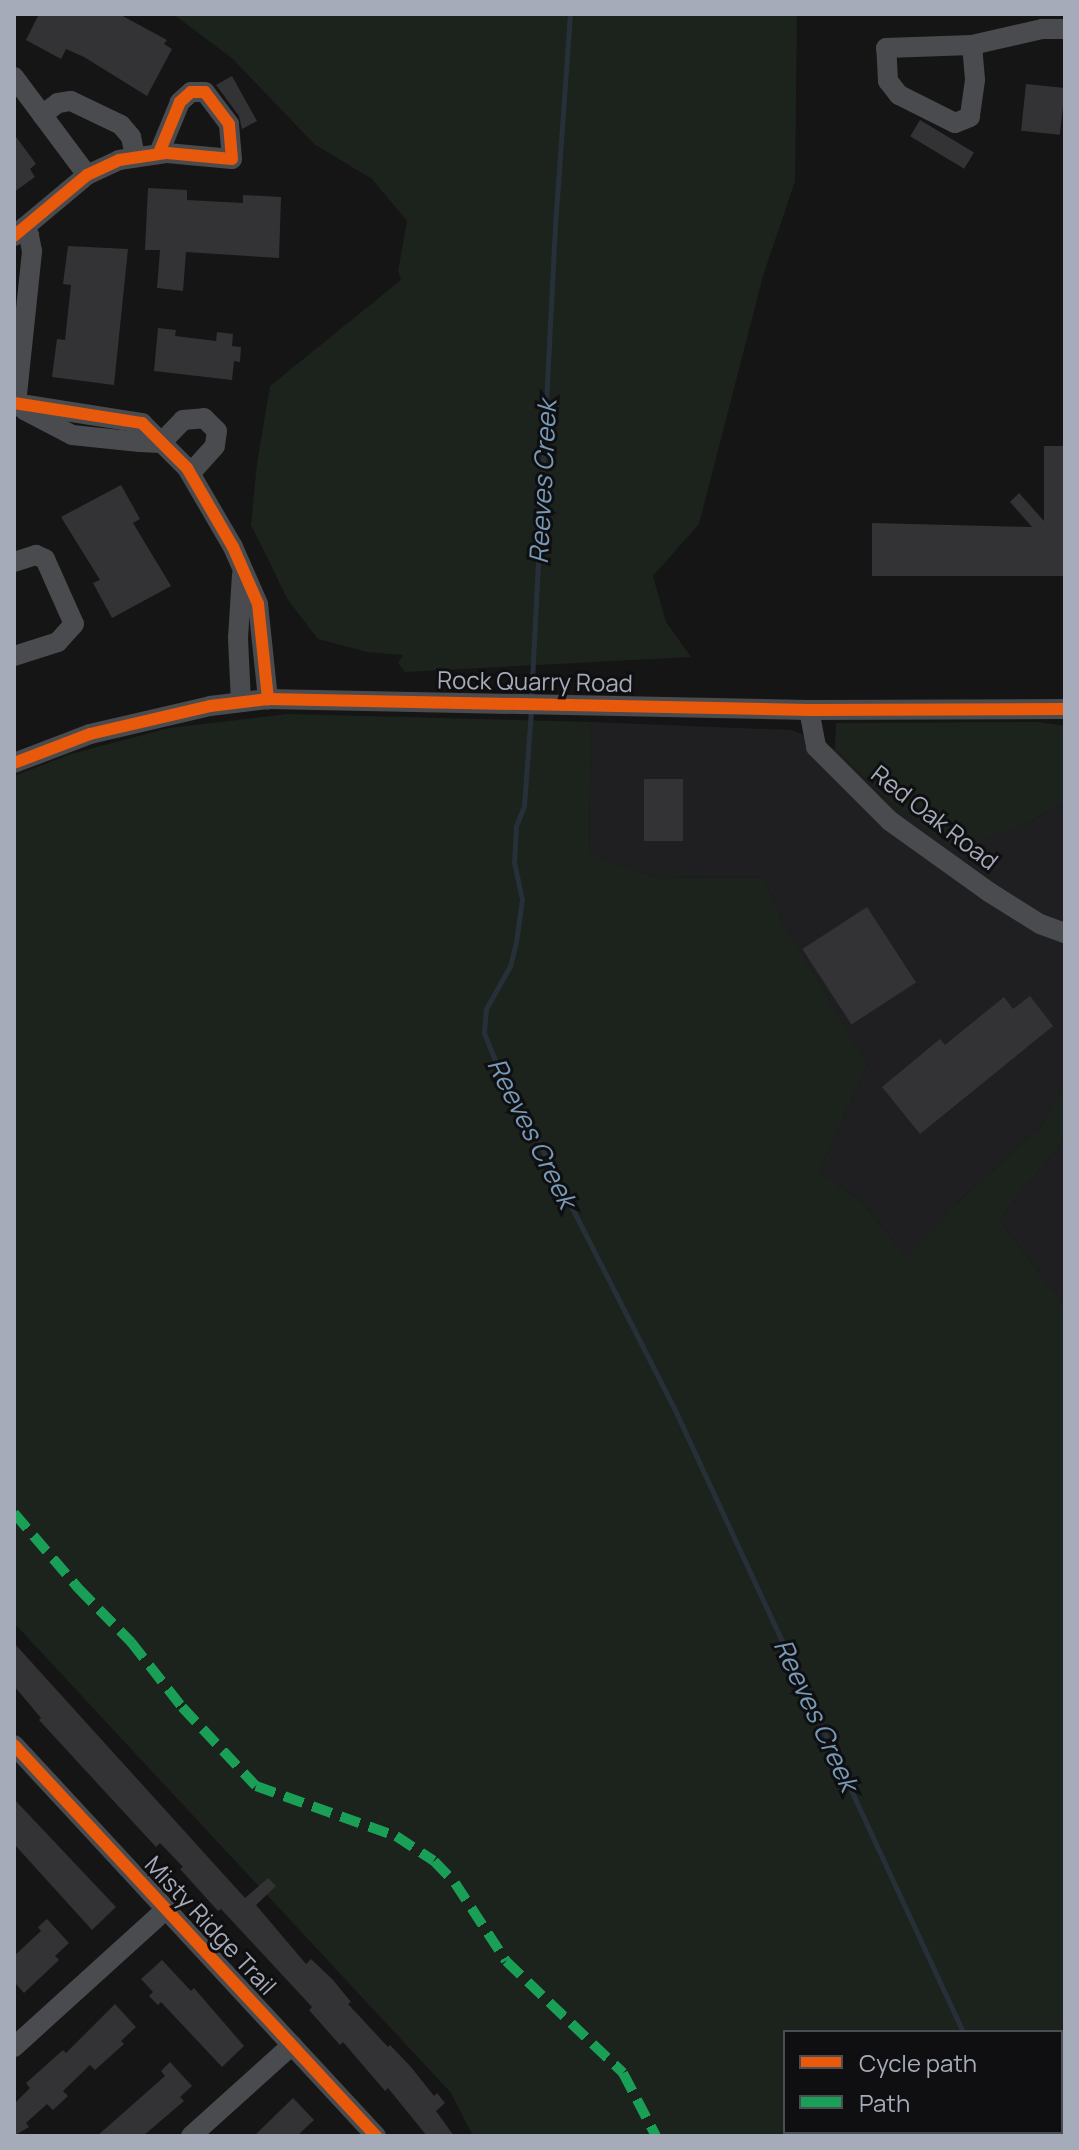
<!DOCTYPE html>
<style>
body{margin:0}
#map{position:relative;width:1079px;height:2150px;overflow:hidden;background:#151515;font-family:Manrope,sans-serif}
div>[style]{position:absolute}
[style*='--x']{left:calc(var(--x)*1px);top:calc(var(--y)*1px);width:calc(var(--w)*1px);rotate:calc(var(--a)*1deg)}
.built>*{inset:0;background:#1f1f22}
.green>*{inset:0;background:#1b231c}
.stream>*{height:5px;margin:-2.5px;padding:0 2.5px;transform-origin:2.5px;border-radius:2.5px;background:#273038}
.building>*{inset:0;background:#333335;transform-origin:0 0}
.minor>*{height:20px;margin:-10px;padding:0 10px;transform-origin:10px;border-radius:10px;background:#494b4e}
.quiet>*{height:10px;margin-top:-5px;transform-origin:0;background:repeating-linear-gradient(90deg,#1a9f57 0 20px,transparent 0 30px)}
.cycleway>*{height:12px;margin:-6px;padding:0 6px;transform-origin:6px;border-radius:6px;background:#e8590c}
span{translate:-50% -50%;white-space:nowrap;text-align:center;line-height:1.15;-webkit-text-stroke:6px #0f0f11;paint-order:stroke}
.street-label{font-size:24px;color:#a5abb8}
.water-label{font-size:26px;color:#789ab7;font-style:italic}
.frame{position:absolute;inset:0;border:16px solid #a5abb8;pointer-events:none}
.legend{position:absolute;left:783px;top:2030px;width:280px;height:104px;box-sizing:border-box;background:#0f0f11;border:2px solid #4b4d54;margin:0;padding:10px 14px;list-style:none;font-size:24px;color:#a5abb8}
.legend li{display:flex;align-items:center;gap:16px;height:40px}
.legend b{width:40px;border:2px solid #4b4d54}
</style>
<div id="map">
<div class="built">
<i style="clip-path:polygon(591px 722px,792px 730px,835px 749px,885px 798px,1025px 825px,1065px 801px,1065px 1084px,1041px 1127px,950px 1209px,909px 1258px,859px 1200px,819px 1171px,868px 1064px,781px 919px,764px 878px,655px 877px,589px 854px)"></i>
<i style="clip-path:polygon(1065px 1138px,1065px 1306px,999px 1220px)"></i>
</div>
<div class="green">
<i style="clip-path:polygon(173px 14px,797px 14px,795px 181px,763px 276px,699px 524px,653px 576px,666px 622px,691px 657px,405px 672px,398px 663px,403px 655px,367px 652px,318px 639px,288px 600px,251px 525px,257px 463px,270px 386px,401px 280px,398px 271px,407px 221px,372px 179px,314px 144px,233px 59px)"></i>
<i style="clip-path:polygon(evenodd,287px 714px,591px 722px,589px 854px,655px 877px,764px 878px,781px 919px,868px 1064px,819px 1171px,859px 1200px,908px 1257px,950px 1209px,1041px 1127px,1065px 1084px,1065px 1138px,999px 1220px,1065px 1306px,1065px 2136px,473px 2136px,451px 2093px,14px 1623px,14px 776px,71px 754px,169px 728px,287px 714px,785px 2032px,1061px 2032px,1061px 2132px,785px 2132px,785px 2032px)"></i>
<i style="clip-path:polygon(1038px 722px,1065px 726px,1065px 801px,1025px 825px,950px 848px,885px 798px,835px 749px,836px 723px)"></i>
</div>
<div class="stream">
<i style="--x:531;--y:700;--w:488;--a:-87.1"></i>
<i style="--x:556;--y:213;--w:199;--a:-86"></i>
<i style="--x:531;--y:710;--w:96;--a:94.2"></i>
<i style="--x:524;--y:806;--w:22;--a:112"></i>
<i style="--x:516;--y:826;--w:36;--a:93"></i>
<i style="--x:514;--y:862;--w:38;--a:78"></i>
<i style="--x:522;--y:899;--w:43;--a:97.9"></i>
<i style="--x:516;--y:942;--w:25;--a:104"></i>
<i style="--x:510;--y:966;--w:49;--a:119.2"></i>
<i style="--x:486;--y:1009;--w:24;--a:95"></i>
<i style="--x:484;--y:1033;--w:56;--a:68"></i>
<i style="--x:505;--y:1085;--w:15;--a:48"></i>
<i style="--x:515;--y:1096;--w:350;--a:63"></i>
<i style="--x:674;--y:1408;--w:688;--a:65.15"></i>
<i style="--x:1009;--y:2132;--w:4;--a:63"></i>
</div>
<div class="building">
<i style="clip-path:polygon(39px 14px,119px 14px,167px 40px,164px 44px,172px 49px,147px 96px,84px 57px,66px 49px,61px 59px,26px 40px)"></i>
<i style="clip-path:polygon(232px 76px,257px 121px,242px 129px,239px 116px,216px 85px)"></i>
<i style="left:1026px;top:84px;width:39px;height:47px;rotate:6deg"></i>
<i style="left:920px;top:120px;width:63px;height:19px;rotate:31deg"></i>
<i style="clip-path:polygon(14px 134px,36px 164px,30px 169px,35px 177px,14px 192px)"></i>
<i style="clip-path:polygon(148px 188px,187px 190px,187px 200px,206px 201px,243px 203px,243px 195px,281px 197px,279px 258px,186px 252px,183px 291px,157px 288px,160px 250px,145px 250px)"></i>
<i style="clip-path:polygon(68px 246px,128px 249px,114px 385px,52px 377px,57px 339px,65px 340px,69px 303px,71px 285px,63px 284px)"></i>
<i style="clip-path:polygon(158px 328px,176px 330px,175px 336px,216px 341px,217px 332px,233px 334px,232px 346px,241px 347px,240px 362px,234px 361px,232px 380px,154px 371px)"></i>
<i style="clip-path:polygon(1044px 446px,1065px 446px,1065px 576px,872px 576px,872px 523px,1032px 527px,1010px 502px,1019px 493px,1044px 521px)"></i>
<i style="clip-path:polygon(121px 485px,140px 519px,133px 523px,171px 586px,112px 618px,93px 583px,100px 580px,61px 517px)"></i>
<i style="left:644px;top:779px;width:39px;height:62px"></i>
<i style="left:867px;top:907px;width:90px;height:77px;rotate:57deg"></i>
<i style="clip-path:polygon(1030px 996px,1053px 1026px,920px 1134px,882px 1087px,940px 1039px,945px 1045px,1004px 997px,1013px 1009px)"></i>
<i style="clip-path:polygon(14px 1643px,245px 1898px,268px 1878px,276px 1886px,256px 1905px,306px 1964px,311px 1959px,333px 1980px,351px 2002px,348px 2004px,388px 2047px,390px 2045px,411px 2067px,434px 2096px,437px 2093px,445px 2103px,436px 2111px,454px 2136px,427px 2136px,388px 2088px,385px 2091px,343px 2042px,340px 2045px,309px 2010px,312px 2007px,221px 1909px,218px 1911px,180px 1869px,183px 1867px,160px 1843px,156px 1847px,39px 1720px,41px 1718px,14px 1686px)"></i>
<i style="clip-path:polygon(14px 1799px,116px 1907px,92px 1930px,14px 1844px)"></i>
<i style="clip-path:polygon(47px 1919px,69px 1943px,55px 1956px,59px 1960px,24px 1993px,14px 1982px,14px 1956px,41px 1931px,38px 1927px)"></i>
<i style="clip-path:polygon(162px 1960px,191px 1991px,194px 1988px,244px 2046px,222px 2067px,161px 2002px,158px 2005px,149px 1996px,153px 1992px,141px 1979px)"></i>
<i style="clip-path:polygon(115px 2004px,136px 2027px,121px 2041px,124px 2044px,95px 2070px,90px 2065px,63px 2091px,68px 2096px,53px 2110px,47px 2104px,26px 2123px,29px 2127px,14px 2136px,14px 2104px,30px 2088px,26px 2083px,63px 2050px,66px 2053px)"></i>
<i style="clip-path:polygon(170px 2062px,192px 2086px,180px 2097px,184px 2101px,143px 2136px,97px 2136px,165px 2076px,161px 2071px)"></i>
<i style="clip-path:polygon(293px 2098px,314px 2120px,297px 2136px,254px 2136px)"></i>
</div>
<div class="minor">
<i style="--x:972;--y:45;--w:35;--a:85"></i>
<i style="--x:975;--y:80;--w:37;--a:98"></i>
<i style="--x:970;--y:117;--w:16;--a:158"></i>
<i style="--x:955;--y:123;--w:63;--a:-153.4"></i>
<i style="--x:899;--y:95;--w:18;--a:-128"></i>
<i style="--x:888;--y:81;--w:33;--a:-93"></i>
<i style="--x:886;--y:48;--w:86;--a:-2"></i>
<i style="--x:972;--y:45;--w:72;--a:-12.9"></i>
<i style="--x:1042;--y:29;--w:23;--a:0"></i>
<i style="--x:14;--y:77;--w:122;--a:53.3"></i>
<i style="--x:42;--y:115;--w:20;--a:-37"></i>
<i style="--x:58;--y:103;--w:13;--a:-9"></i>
<i style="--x:71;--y:101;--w:55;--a:25.6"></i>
<i style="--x:121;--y:125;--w:16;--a:50"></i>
<i style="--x:131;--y:137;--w:19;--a:78"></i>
<i style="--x:14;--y:236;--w:95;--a:-39.9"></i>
<i style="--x:87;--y:175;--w:35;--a:-25"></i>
<i style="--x:119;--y:160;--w:49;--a:-8.3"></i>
<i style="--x:167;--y:153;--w:65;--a:5.3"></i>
<i style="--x:232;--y:159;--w:35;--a:-95"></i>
<i style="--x:229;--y:124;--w:40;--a:-127"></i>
<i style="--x:205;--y:92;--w:14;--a:180"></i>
<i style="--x:191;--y:92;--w:15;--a:138"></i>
<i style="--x:180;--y:102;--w:55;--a:112.4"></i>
<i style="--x:14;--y:403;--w:130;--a:8.9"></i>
<i style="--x:142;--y:423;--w:64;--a:45"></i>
<i style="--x:187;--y:468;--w:91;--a:59.8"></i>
<i style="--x:233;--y:547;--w:62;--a:66.3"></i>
<i style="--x:258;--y:604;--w:96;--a:84"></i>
<i style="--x:16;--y:404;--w:154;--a:-84"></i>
<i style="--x:32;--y:251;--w:16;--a:-101"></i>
<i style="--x:29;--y:235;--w:9;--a:-126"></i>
<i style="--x:24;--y:410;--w:54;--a:27.5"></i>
<i style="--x:72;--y:435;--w:68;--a:5.9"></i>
<i style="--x:140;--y:442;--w:21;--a:3"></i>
<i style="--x:161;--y:443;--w:32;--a:-46"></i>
<i style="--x:183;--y:420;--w:21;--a:-5"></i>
<i style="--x:204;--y:418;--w:18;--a:45"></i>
<i style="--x:217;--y:431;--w:15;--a:98"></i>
<i style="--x:215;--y:446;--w:36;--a:132"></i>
<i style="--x:14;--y:562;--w:23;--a:-18"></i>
<i style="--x:36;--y:555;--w:10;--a:24"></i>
<i style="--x:45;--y:559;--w:71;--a:66"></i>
<i style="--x:74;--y:624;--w:24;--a:132"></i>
<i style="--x:58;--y:642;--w:46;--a:162.3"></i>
<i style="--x:241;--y:702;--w:64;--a:-92.7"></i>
<i style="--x:238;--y:638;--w:63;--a:-86.4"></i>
<i style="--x:809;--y:710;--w:38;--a:79"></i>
<i style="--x:816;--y:747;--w:105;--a:45"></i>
<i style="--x:890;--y:821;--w:122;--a:35.6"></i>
<i style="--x:989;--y:892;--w:60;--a:32.1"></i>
<i style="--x:1040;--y:924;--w:27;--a:20"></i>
<i style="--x:14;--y:763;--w:81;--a:-20.9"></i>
<i style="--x:90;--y:734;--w:123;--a:-13.1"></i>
<i style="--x:210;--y:706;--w:58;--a:-6.9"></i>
<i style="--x:268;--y:699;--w:541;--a:1.16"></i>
<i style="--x:809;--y:710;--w:256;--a:-0.2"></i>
<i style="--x:14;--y:1745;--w:533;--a:47.21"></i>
<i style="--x:14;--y:2047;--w:205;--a:-42.2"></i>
<i style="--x:191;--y:2136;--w:136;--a:-42"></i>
</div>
<div class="quiet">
<i style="--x:14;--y:1513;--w:99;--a:49.5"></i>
<i style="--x:78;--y:1588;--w:76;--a:45.5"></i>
<i style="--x:131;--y:1642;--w:83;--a:51.9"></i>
<i style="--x:182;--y:1707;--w:108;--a:46.9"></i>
<i style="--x:256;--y:1786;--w:149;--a:19.7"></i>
<i style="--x:396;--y:1836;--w:45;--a:33.3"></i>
<i style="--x:434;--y:1861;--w:30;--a:46"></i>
<i style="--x:455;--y:1883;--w:93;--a:56.8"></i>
<i style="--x:506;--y:1961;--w:162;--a:43.7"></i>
<i style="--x:623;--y:2073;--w:71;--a:62.4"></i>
</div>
<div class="cycleway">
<i style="--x:14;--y:236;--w:95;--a:-39.9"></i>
<i style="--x:87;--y:175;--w:35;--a:-25"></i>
<i style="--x:119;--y:160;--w:49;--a:-8.3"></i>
<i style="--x:167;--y:153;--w:65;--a:5.3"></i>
<i style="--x:232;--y:159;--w:35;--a:-95"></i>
<i style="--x:229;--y:124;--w:40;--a:-127"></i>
<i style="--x:205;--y:92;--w:14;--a:180"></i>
<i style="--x:191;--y:92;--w:15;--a:138"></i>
<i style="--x:180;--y:102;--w:55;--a:112.4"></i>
<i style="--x:14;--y:403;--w:130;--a:8.9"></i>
<i style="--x:142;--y:423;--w:64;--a:45"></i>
<i style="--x:187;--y:468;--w:91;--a:59.8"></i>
<i style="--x:233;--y:547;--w:62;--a:66.3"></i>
<i style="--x:258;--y:604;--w:96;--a:84"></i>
<i style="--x:14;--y:763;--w:81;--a:-20.9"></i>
<i style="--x:90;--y:734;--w:123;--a:-13.1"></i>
<i style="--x:210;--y:706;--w:58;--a:-6.9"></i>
<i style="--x:268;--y:699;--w:541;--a:1.16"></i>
<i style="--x:809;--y:710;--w:256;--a:-0.2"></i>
<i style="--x:14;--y:1745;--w:533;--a:47.21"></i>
</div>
<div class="street-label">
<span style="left:535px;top:681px;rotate:1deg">Rock Quarry Road</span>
<span style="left:935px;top:817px;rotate:38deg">Red Oak Road</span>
<span style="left:211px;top:1925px;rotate:47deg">Misty Ridge Trail</span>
</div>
<div class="water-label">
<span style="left:543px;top:482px;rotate:-87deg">Reeves Creek</span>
<span style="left:532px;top:1133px;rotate:63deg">Reeves Creek</span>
<span style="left:816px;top:1715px;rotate:65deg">Reeves Creek</span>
</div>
<div class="frame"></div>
<ul class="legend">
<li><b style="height:10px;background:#e8590c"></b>Cycle path</li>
<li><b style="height:10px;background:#1a9f57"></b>Path</li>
</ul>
</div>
